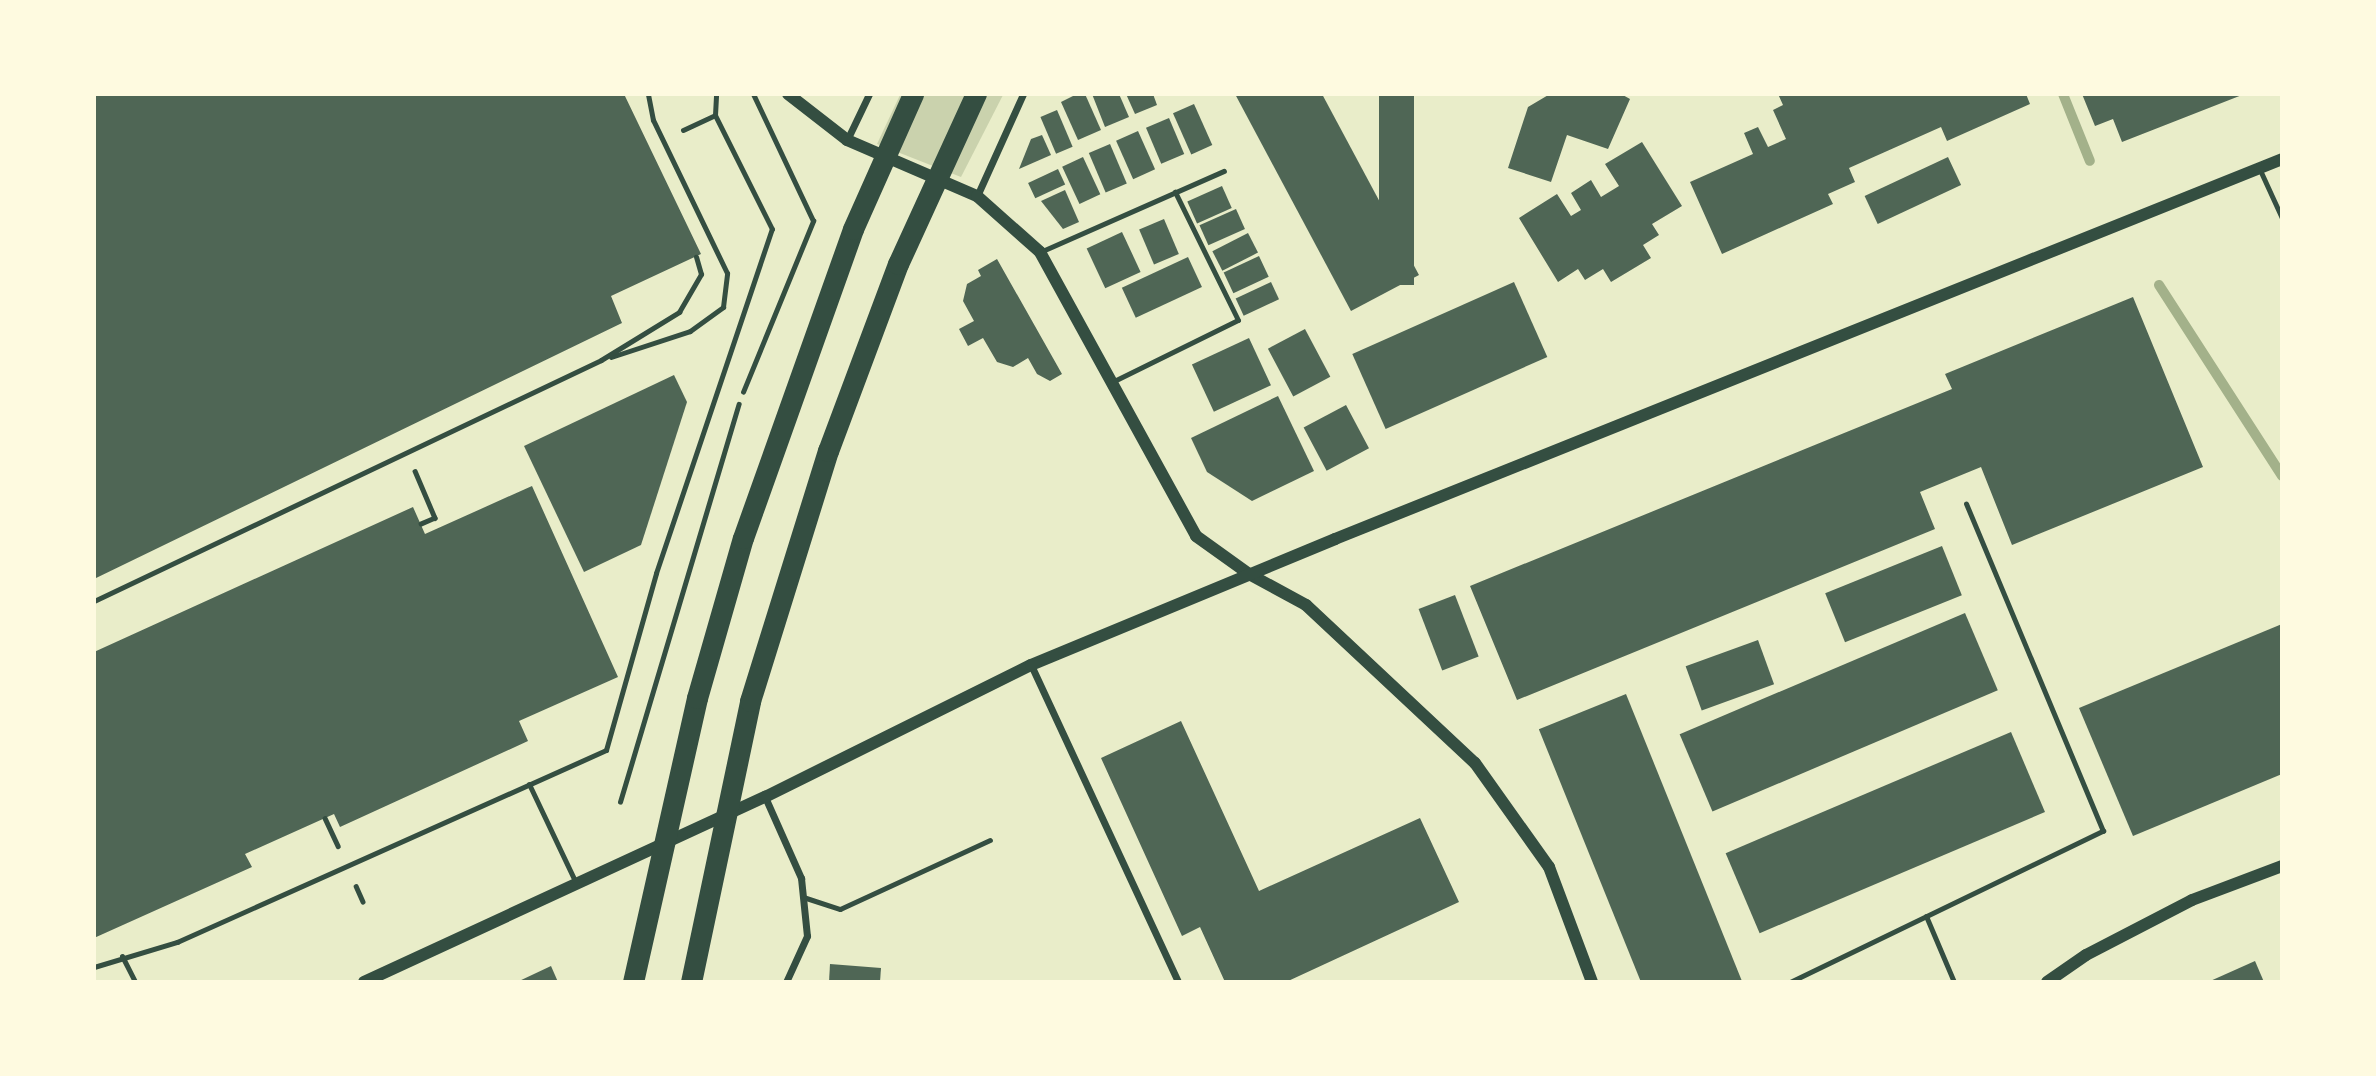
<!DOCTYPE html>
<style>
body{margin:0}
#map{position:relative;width:2376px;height:1076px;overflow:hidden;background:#e9edc9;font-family:"Space Grotesk",sans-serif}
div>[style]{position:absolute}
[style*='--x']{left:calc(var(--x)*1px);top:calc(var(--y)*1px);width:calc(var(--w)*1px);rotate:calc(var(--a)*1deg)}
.green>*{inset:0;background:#cad2ad}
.stream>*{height:10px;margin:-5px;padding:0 5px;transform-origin:5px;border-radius:5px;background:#a3b18a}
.building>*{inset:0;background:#4f6655;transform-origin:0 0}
.path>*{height:4.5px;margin:-2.25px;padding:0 2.25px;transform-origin:2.25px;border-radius:2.25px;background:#344e41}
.service>*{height:5px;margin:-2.5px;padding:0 2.5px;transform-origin:2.5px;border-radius:2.5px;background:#344e41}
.minor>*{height:7px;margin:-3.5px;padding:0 3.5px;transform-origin:3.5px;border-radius:3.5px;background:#344e41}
.tertiary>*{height:12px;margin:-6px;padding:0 6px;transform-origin:6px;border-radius:6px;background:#344e41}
.motorway>*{height:21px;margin:-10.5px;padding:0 10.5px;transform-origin:10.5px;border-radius:10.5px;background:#344e41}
span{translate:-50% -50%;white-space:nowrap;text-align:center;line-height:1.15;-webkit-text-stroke:5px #fefae0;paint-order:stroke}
.frame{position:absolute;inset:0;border:96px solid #fefae0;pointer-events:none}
</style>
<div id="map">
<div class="green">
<i style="clip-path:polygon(900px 95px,1003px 95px,961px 177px,877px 144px)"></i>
</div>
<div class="stream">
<i style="--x:2063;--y:94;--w:72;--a:68.1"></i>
<i style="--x:2159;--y:285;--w:227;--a:57.2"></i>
</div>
<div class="building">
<i style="clip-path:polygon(94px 94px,624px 94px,701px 254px,611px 296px,622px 323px,94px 579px)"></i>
<i style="clip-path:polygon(1077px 94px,1085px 94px,1101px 130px,1078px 140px,1061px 102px)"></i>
<i style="clip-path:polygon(1092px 94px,1119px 94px,1129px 117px,1105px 127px)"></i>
<i style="clip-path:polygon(1126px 94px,1153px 94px,1157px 105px,1135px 114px)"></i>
<i style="clip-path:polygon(1235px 94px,1322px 94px,1419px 275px,1351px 311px)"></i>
<i style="left:1379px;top:94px;width:35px;height:191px"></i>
<i style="clip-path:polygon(1550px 94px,1621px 94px,1630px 99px,1608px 149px,1567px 135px,1551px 182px,1508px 168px,1528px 107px)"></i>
<i style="clip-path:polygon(1778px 94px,2026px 94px,2030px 104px,1947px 141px,1941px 127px,1849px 168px,1855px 182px,1828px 194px,1833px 204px,1722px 254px,1690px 182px,1753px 154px,1744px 133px,1758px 127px,1768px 147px,1786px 139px,1773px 110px,1783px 105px)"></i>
<i style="clip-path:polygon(2082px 94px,2242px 94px,2242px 95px,2122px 142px,2113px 119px,2095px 126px)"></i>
<i style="left:1194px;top:104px;width:45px;height:23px;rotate:66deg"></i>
<i style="left:1057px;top:110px;width:40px;height:18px;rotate:67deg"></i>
<i style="left:1169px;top:118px;width:39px;height:25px;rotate:67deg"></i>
<i style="left:1138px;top:131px;width:42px;height:24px;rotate:66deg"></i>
<i style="clip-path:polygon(1042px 135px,1051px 155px,1019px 169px,1031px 139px)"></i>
<i style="clip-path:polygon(1642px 142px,1682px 206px,1652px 224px,1659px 235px,1643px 245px,1651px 258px,1611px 282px,1603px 269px,1585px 280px,1578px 269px,1558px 282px,1519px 218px,1557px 194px,1571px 216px,1581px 210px,1571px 193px,1591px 180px,1601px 197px,1619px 186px,1605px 164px)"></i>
<i style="left:1110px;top:144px;width:43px;height:23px;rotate:67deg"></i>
<i style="left:1083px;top:157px;width:41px;height:23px;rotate:65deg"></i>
<i style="left:1948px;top:157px;width:31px;height:92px;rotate:65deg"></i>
<i style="left:1058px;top:169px;width:17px;height:33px;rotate:65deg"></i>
<i style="left:1222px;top:186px;width:24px;height:38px;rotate:66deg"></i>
<i style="clip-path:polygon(1065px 190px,1079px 222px,1063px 229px,1041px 201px)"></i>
<i style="left:1236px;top:209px;width:22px;height:40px;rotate:66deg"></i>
<i style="left:1164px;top:219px;width:38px;height:27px;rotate:67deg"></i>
<i style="left:1122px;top:232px;width:44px;height:39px;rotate:65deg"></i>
<i style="left:1248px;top:233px;width:22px;height:40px;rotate:63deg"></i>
<i style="left:1259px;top:256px;width:23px;height:39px;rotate:65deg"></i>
<i style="left:1188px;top:257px;width:33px;height:73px;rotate:65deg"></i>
<i style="clip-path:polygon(997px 259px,1062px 374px,1050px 381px,1037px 374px,1028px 358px,1013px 367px,997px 362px,983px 338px,968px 346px,959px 329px,974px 321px,963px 301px,967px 284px,981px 276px,978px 270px)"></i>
<i style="left:1271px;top:282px;width:19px;height:39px;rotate:65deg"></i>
<i style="left:1514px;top:282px;width:82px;height:177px;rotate:66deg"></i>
<i style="clip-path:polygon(2133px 297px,2203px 467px,2012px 545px,1981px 467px,1920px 492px,1935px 529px,1517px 700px,1470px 586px,1952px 389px,1945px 374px)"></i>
<i style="left:1305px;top:329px;width:54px;height:42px;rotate:62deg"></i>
<i style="left:1249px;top:338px;width:52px;height:63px;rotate:65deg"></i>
<i style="clip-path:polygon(674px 375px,687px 402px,641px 545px,584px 572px,524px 446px)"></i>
<i style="clip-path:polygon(1278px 396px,1314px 471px,1252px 501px,1207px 472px,1191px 438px)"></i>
<i style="left:1346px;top:405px;width:49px;height:48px;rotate:62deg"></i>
<i style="clip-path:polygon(532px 486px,618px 677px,519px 721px,528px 741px,340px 827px,334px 814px,245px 854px,252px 867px,94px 938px,94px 652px,413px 507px,425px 534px)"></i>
<i style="left:1942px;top:546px;width:53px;height:126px;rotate:68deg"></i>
<i style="left:1455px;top:595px;width:66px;height:39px;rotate:69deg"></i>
<i style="left:1965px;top:613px;width:84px;height:310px;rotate:67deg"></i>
<i style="clip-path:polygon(2282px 624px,2282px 774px,2133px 836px,2079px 708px)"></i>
<i style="left:1758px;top:640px;width:47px;height:77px;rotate:70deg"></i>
<i style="left:1626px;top:694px;width:310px;height:94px;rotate:68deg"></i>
<i style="clip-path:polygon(1181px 721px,1259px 891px,1420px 818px,1459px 902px,1286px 982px,1225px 982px,1200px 927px,1182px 936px,1101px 758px)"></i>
<i style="left:2011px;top:732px;width:87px;height:310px;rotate:67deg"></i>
<i style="clip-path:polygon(2255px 961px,2264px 982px,2208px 982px)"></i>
<i style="clip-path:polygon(830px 964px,881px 968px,880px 982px,829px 982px)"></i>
<i style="clip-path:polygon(551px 966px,558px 982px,517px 982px)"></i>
</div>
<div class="path">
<i style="--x:743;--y:392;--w:185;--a:-67.7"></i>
<i style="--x:813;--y:221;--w:140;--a:-115.3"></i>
<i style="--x:415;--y:471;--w:51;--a:66.9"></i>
<i style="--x:435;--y:518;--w:15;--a:157"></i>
<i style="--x:620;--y:802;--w:415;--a:-73.4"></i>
<i style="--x:325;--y:818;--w:31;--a:65"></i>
<i style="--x:356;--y:886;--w:17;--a:66"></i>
</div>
<div class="service">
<i style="--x:683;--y:130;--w:35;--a:-25"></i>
<i style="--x:2260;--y:170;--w:53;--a:65.4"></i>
<i style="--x:1040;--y:252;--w:201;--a:-23.8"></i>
<i style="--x:611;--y:357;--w:83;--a:-18.2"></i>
<i style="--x:690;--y:331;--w:41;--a:-36"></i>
<i style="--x:723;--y:307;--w:34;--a:-83"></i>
<i style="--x:727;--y:273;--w:170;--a:-115.8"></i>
<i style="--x:653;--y:120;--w:26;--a:-101"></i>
<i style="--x:1114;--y:381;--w:138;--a:-26.2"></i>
<i style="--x:1238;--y:320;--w:143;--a:-116.2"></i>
<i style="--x:94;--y:601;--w:561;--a:-25.42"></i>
<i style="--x:601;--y:360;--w:92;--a:-31.6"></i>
<i style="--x:679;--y:312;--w:44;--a:-59.9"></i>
<i style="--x:701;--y:274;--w:18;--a:-106"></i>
<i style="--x:529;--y:784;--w:110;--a:64.6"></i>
<i style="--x:803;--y:897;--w:39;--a:18"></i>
<i style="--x:840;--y:909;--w:165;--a:-24.7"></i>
<i style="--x:1926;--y:916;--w:72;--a:67"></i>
<i style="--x:122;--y:956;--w:29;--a:63"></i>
<i style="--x:94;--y:967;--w:87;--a:-16.8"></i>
<i style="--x:177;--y:942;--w:470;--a:-24.1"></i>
<i style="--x:606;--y:750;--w:184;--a:-74.2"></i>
<i style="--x:656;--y:573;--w:363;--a:-71.4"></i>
<i style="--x:772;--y:229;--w:127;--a:-116.6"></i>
<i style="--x:715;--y:115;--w:21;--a:-87"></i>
<i style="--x:1790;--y:982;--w:348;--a:-25.8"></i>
<i style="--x:2103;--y:831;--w:355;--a:-112.7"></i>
</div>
<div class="minor">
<i style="--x:847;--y:140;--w:51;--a:-64.4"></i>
<i style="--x:977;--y:196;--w:112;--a:-65.7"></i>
<i style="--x:1031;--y:665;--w:349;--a:65.1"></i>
<i style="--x:765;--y:797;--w:89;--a:66"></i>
<i style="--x:801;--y:878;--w:58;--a:84.1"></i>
<i style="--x:807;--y:936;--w:51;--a:114.5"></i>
</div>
<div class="tertiary">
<i style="--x:788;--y:94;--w:75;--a:37.9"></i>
<i style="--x:847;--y:140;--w:142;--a:23.3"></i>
<i style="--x:977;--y:196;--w:84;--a:41.6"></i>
<i style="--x:1040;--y:252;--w:324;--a:61.2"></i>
<i style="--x:1196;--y:536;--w:65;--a:35.6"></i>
<i style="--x:1249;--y:574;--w:65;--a:28.5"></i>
<i style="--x:1306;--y:605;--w:231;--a:43.1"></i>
<i style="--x:1475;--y:763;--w:128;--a:54.6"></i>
<i style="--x:1549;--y:867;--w:123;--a:69.5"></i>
<i style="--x:364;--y:982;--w:442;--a:-24.8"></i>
<i style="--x:765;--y:797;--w:297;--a:-26.4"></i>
<i style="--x:1031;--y:665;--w:329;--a:-22.5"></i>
<i style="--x:1335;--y:539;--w:1020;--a:-21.86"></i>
<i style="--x:2047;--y:982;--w:47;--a:-34.7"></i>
<i style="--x:2086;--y:955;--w:119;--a:-27.4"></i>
<i style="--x:2192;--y:900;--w:96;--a:-20.7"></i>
</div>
<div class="motorway">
<i style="--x:633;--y:982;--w:291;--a:-77.3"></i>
<i style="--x:697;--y:698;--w:166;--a:-74"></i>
<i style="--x:743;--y:538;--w:328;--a:-70.4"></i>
<i style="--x:853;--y:229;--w:148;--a:-66"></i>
<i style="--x:691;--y:982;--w:287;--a:-78.1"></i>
<i style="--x:750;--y:701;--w:262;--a:-72.7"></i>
<i style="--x:828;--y:451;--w:200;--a:-69.5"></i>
<i style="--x:898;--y:264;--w:187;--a:-65.4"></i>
</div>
<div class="frame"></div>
</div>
